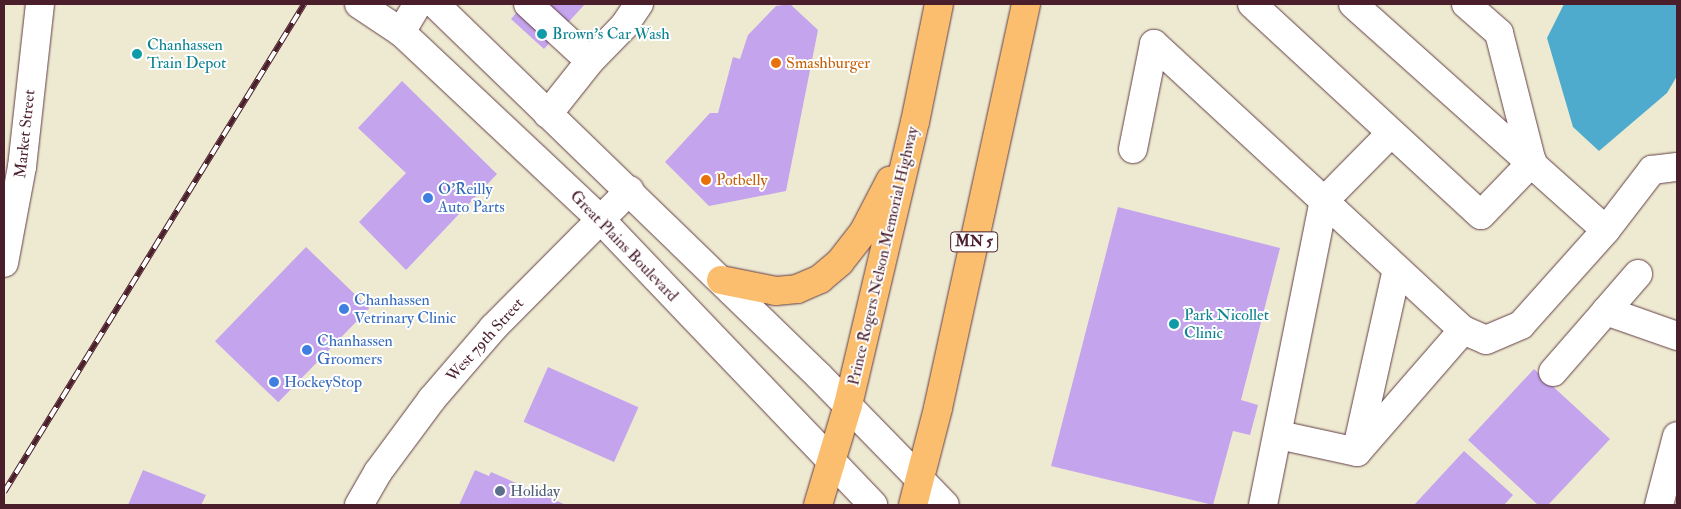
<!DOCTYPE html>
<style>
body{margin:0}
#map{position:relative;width:1681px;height:509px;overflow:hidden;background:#eeead1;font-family:"IM FELL Double Pica",serif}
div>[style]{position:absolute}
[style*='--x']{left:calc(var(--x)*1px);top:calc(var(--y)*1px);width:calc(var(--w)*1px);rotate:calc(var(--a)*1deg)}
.water>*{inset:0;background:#4fabcd}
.building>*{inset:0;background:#c3a4ed;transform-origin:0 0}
.roads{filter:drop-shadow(0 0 1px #633d44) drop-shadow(0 0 1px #633d44)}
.minor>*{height:28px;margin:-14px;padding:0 14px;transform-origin:14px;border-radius:14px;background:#fff}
.major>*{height:28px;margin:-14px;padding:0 14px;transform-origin:14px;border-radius:14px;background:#fbbd6e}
.rail>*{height:5.5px;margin-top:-2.75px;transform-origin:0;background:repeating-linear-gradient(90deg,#fff 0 11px,#4a1f2b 0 22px);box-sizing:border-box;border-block:1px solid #4a1f2b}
.dots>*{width:14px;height:14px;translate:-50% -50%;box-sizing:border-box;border:2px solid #fff;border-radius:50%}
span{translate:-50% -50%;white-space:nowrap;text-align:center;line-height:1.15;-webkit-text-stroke:4px #fff;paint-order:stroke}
.shield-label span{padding:1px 4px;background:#fff;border:1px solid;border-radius:4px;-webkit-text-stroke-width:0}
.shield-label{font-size:15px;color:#4a1f2b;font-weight:700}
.culture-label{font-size:16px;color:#0d838f}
.left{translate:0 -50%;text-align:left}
.food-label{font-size:16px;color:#c56008}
.street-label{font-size:16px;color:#4a1f2b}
.shop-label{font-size:16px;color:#366cbe}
.service-label{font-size:16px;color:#4e5e75}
.frame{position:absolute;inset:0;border:5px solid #4a1f2b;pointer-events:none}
</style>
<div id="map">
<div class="water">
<i style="clip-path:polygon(1564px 4px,1677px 4px,1677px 76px,1667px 93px,1599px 151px,1573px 127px,1547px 38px)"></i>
</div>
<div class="building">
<i style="clip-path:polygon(524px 4px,585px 4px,544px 49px,511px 19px)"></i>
<i style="clip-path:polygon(790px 4px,818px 30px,786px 191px,709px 206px,665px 162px,710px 113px,718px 113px,733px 57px,740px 59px,748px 35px,776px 6px)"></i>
<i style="clip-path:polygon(402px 81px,497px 174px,406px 270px,359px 222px,406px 173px,358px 128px)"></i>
<i style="clip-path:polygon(1118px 207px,1280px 248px,1241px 400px,1258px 405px,1250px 435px,1233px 431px,1213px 505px,1051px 466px)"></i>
<i style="left:306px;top:247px;width:88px;height:131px;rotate:44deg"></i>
<i style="left:548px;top:367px;width:99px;height:60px;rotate:24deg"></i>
<i style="clip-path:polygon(1534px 369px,1610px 439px,1548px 505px,1538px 505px,1468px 440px)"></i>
<i style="clip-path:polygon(1464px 451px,1513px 495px,1504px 505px,1414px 505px)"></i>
<i style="clip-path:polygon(143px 470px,206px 495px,201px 505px,128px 505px)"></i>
<i style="clip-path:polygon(475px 470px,489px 476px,491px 472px,566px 505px,459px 505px)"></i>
</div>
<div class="roads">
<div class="minor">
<i style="--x:359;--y:4;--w:50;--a:33.7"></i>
<i style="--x:401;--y:32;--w:274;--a:43.2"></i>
<i style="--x:601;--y:220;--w:394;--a:46.3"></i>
<i style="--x:435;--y:4;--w:535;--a:44.09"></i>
<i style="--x:819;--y:376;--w:180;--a:45.7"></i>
<i style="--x:528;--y:4;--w:84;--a:42.6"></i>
<i style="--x:590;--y:61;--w:68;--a:128.4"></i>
<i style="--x:1252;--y:4;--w:311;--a:42.7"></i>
<i style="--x:1481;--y:215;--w:74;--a:-46.1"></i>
<i style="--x:1353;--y:4;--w:339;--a:41.8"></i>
<i style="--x:1466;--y:4;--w:44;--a:41.3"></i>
<i style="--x:1499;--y:33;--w:133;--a:75.7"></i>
<i style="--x:401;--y:32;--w:33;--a:-59"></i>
<i style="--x:590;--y:61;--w:49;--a:-45.8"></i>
<i style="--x:624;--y:26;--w:27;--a:-56"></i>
<i style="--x:1133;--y:149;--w:107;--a:-78.7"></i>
<i style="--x:1154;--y:44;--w:231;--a:42.7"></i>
<i style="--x:1324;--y:201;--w:94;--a:-45.4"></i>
<i style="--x:4;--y:263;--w:98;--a:-79.4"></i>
<i style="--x:22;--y:167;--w:164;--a:-83.7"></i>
<i style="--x:1606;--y:311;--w:49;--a:-49.1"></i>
<i style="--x:1553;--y:372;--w:81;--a:-49"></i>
<i style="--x:1606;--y:311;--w:75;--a:19.4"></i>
<i style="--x:1279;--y:435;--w:80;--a:12.3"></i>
<i style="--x:1357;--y:452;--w:162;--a:-49"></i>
<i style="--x:1357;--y:448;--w:183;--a:-77.4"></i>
<i style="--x:359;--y:505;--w:38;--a:-60"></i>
<i style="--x:378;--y:472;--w:91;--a:-53.5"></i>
<i style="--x:432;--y:399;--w:94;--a:-49.3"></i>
<i style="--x:493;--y:328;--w:194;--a:-45.2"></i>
<i style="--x:1263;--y:505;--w:310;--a:-78.7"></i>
<i style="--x:1324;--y:201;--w:190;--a:42.9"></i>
<i style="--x:1463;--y:330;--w:25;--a:23"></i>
<i style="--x:1486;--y:340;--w:38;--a:-23"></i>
<i style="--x:1521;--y:325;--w:127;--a:-48.2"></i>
<i style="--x:1606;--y:230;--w:76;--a:-52.5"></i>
<i style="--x:1652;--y:170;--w:25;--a:-7"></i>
<i style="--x:1659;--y:505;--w:71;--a:-75.4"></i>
</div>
<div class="major">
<i style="--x:721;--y:280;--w:56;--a:11.3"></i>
<i style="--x:776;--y:291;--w:21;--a:-5"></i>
<i style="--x:797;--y:289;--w:25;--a:-23"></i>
<i style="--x:820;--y:279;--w:26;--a:-40"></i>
<i style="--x:840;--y:262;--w:37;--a:-52"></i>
<i style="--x:863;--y:233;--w:59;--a:-62.6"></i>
<i style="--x:818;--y:505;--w:104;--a:-73.3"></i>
<i style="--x:848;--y:405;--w:291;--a:-76.7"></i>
<i style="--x:915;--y:122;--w:120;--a:-78.5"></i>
<i style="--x:913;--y:505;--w:100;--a:-75.5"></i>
<i style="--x:938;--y:408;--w:413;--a:-77.7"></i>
</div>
</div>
<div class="rail">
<i style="--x:4;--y:492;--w:573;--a:-58.42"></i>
</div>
<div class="dots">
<i style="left:542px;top:34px;background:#0f9aa8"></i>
<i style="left:137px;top:54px;background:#0f9aa8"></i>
<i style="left:776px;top:63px;background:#e8710a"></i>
<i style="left:706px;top:180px;background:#e8710a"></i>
<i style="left:428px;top:198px;background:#3f7fe0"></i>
<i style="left:344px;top:309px;background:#3f7fe0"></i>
<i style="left:1174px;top:324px;background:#0f9aa8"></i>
<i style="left:307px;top:350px;background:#3f7fe0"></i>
<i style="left:274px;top:382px;background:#3f7fe0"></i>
<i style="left:500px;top:491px;background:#5c6f8a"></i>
</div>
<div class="shield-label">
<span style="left:974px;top:242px">MN 5</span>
</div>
<div class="culture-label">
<span class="left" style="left:552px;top:34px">Brown's Car Wash</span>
<span class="left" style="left:147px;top:54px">Chanhassen<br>Train Depot</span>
<span class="left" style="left:1184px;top:324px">Park Nicollet<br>Clinic</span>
</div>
<div class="food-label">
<span class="left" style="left:786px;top:63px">Smashburger</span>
<span class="left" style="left:716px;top:180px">Potbelly</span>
</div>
<div class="street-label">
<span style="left:25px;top:134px;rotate:-84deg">Market Street</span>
<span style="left:624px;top:246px;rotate:46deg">Great Plains Boulevard</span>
<span style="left:883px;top:256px;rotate:-77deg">Prince Rogers Nelson Memorial Highway</span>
<span style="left:485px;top:340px;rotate:-48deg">West 79th Street</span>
</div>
<div class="shop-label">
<span class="left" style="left:438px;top:198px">O'Reilly<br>Auto Parts</span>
<span class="left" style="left:354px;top:309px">Chanhassen<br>Vetrinary Clinic</span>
<span class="left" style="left:317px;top:350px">Chanhassen<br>Groomers</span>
<span class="left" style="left:284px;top:382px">HockeyStop</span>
</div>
<div class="service-label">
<span class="left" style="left:510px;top:491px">Holiday</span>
</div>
<div class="frame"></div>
</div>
